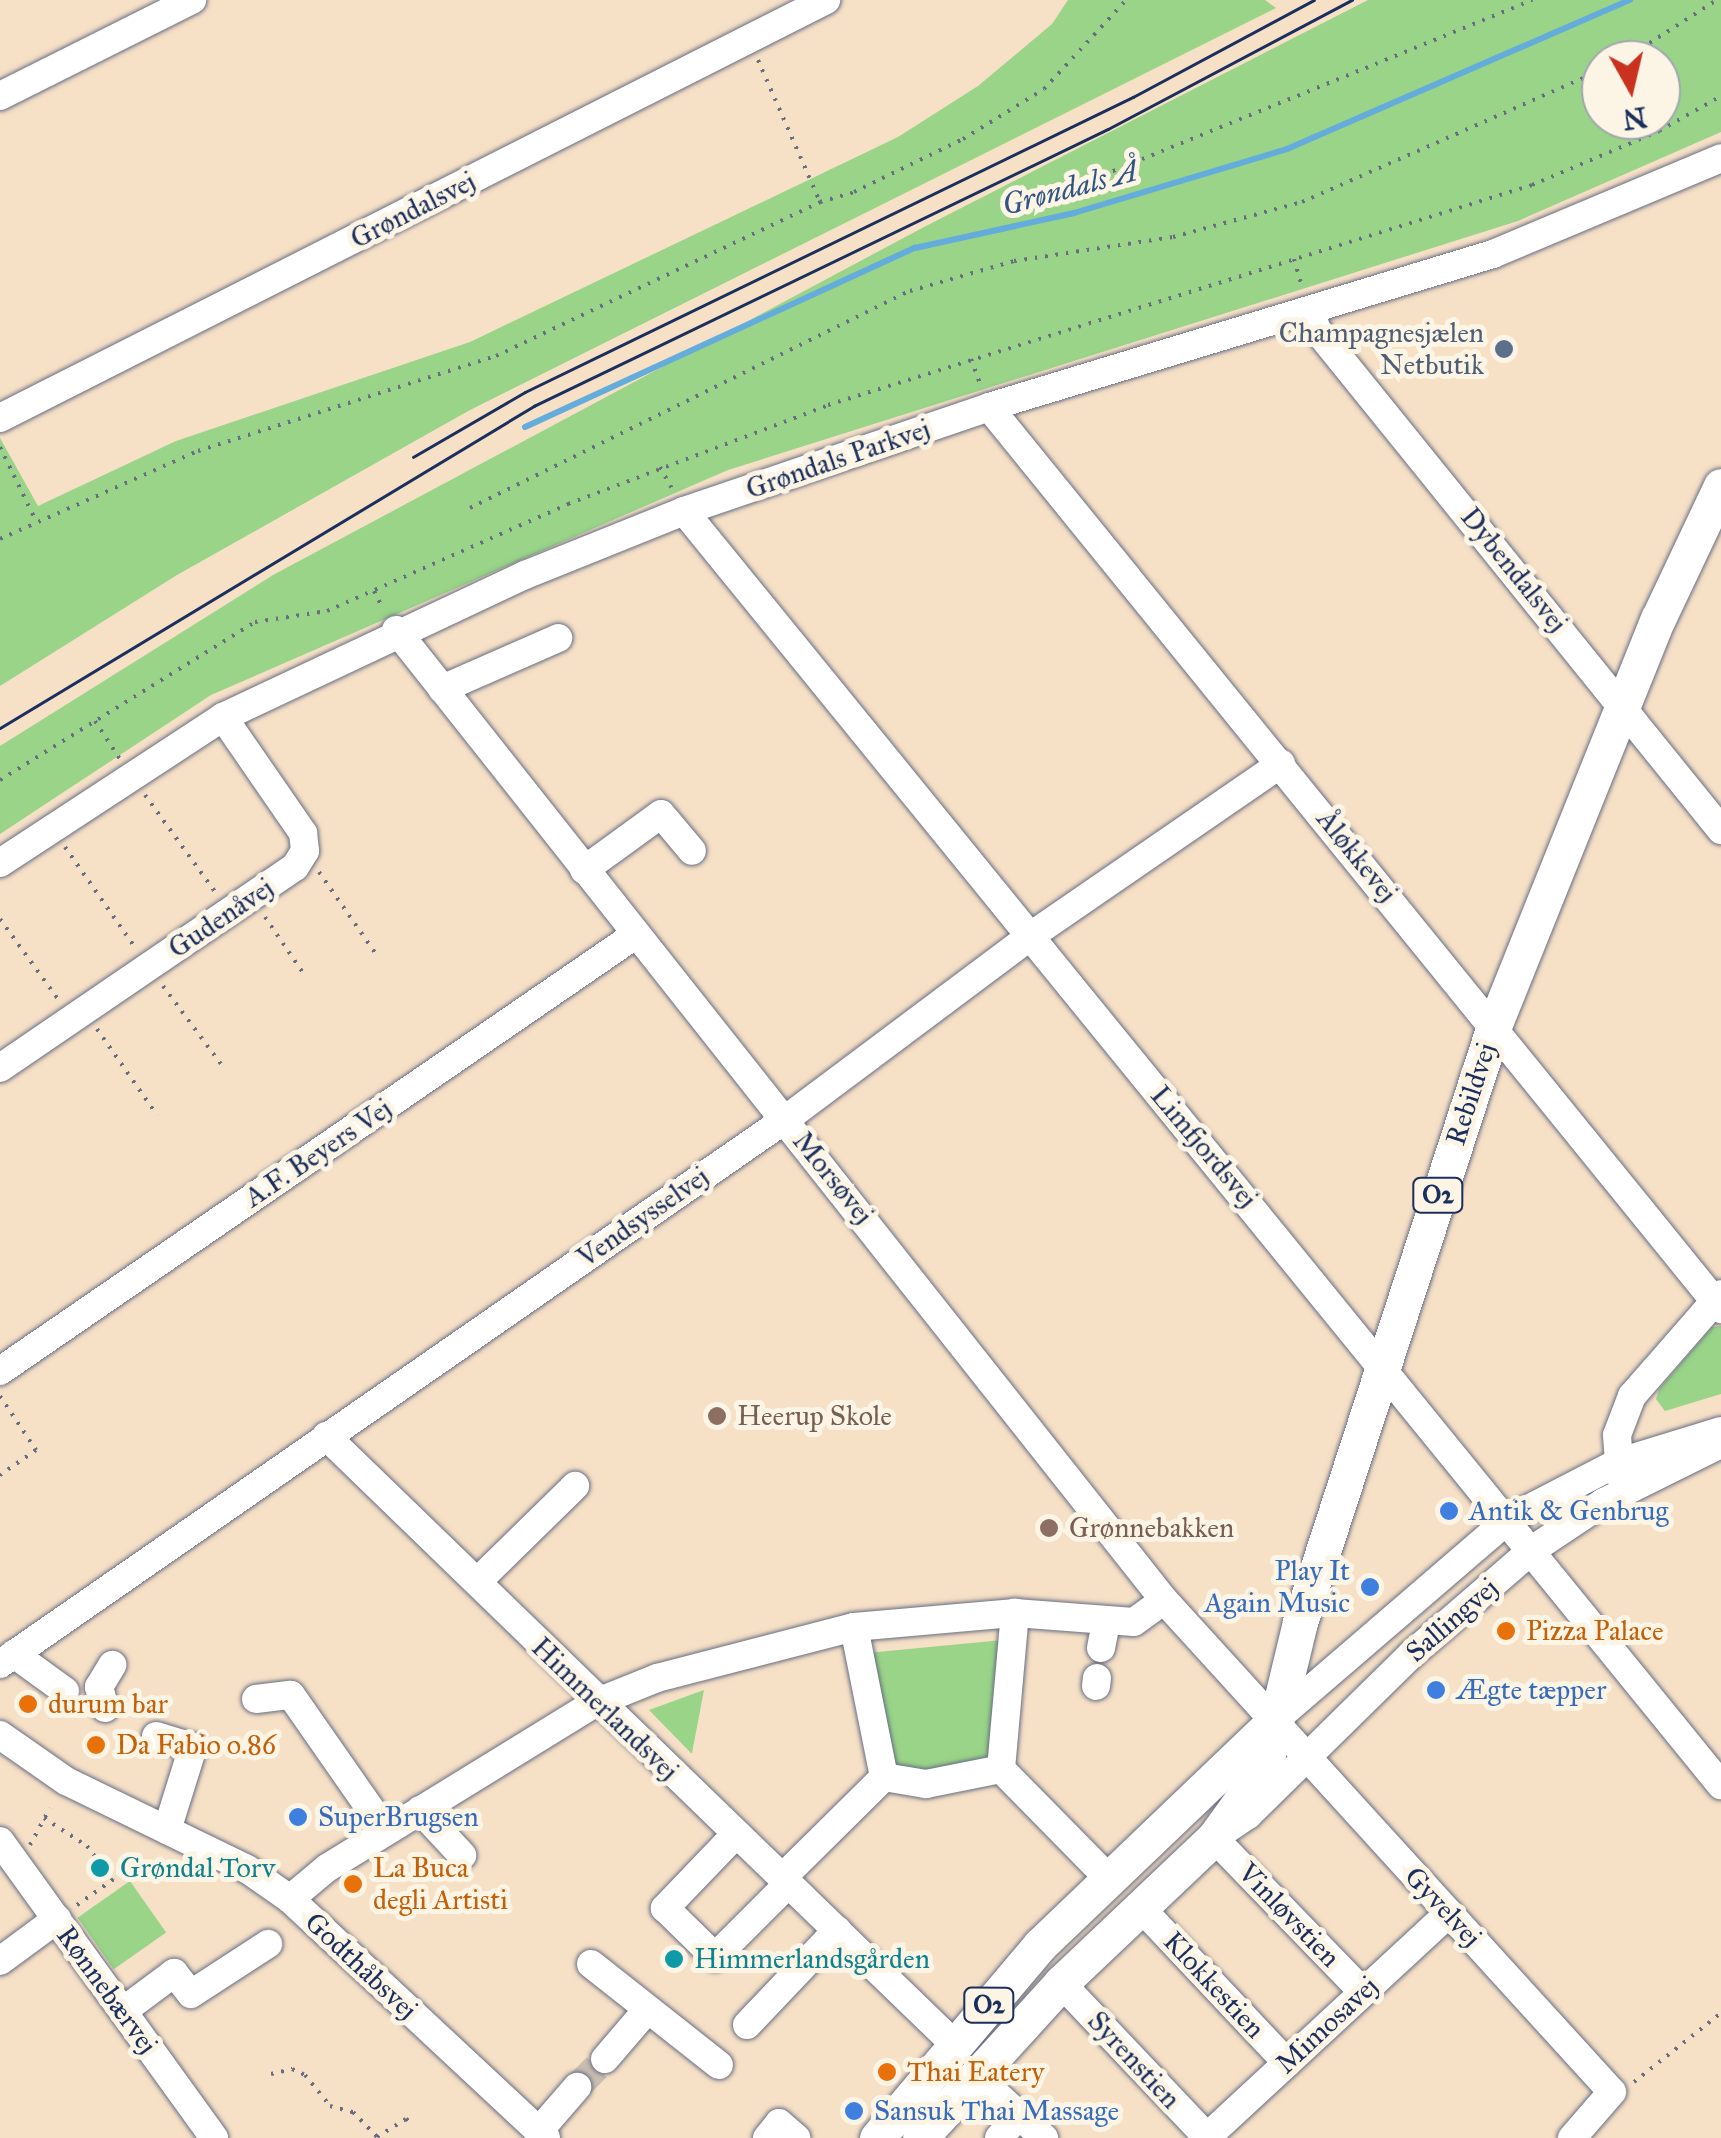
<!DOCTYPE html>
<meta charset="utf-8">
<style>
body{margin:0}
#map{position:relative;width:1721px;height:2138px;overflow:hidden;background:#f6e0c6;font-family:"IM FELL Great Primer",serif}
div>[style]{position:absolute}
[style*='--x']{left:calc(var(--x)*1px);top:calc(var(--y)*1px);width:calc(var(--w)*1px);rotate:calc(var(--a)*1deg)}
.green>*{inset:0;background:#99d488;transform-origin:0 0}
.stream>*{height:6px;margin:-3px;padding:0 3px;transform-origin:3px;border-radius:3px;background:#64acdb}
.minor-tunnel>*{height:28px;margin-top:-14px;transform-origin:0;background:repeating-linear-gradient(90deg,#cabdb1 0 28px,transparent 0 42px)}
.path>*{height:4px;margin-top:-2px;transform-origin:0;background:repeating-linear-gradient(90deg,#686d82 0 2.5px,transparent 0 10.5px)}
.roads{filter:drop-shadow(0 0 2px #686d82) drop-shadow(0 0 2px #686d82)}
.minor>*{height:28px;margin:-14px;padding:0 14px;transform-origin:14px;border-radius:14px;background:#fff}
.major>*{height:35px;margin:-17.5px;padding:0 17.5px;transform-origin:17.5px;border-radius:17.5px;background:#fff}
.tram>*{height:2.5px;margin:-1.25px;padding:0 1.25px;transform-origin:1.25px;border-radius:1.25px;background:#1b2f5e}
.dots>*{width:28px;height:28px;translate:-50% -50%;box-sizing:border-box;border:5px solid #fcf5e5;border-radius:50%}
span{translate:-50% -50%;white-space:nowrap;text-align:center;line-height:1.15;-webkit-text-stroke:10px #fcf5e5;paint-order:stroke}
.shield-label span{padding:2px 8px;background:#fcf5e5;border:2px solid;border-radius:8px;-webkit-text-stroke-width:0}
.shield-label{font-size:25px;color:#1b2f5e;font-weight:700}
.street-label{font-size:28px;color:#1b2f5e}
.service-label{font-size:28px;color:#4e5e75}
.right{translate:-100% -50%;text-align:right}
.education-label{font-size:28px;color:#785e54}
.left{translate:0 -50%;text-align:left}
.shop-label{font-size:28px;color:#366cbe}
.food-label{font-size:28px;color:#c56008}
.culture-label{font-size:28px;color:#0d838f}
.water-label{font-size:30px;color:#315484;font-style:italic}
.north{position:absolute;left:1581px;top:40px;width:100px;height:100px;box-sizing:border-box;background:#fcf5e5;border:2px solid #a2a6af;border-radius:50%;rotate:172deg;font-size:28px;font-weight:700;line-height:40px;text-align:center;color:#1b2f5e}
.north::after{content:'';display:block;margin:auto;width:35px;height:45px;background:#c8321e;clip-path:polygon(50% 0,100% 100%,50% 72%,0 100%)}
</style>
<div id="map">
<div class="green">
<i style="clip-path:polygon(1068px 0,1265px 0,1276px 8px,470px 410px,177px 575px,0 686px,0 438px,38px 506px,176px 441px,470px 342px,898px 137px,978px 86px,1052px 24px)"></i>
<i style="clip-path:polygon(evenodd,1368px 0,1721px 0,1721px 132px,1518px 221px,728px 470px,211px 695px,0 834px,0 746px,273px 575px,924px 227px,1368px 0,1601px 60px,1661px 60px,1661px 120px,1601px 120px,1601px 60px)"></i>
<i style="clip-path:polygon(1721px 1326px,1721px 1394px,1665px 1411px,1656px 1399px,1659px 1389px,1712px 1327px)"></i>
<i style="clip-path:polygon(1003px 1640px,998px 1768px,887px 1775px,867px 1653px)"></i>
<i style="clip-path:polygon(704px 1690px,692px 1753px,691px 1753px,649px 1710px)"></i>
<i style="left:130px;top:1881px;width:63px;height:64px;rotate:55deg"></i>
</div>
<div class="stream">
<i style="--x:525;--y:427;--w:429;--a:-24.7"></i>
<i style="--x:915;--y:248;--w:163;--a:-12.4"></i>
<i style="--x:1074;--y:213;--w:222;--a:-16.7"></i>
<i style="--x:1287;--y:149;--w:374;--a:-23.5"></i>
</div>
<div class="minor-tunnel">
<i style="--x:577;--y:2087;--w:40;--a:-45"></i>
</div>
<div class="path">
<i style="--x:758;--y:60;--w:155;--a:66.4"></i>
<i style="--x:1623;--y:60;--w:112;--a:-32.6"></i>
<i style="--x:1074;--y:187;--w:495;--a:-22.2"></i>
<i style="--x:1294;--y:259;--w:29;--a:74"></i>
<i style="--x:971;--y:359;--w:30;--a:70"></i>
<i style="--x:0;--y:447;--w:80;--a:64.1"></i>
<i style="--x:660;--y:467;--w:25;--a:61"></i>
<i style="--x:470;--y:508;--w:491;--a:-26.3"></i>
<i style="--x:910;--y:291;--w:108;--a:-16.1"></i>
<i style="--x:1014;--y:261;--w:161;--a:-8.6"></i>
<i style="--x:1173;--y:237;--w:134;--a:-15.2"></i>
<i style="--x:1302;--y:202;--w:327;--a:-23.8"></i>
<i style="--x:0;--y:539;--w:217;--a:-24"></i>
<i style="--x:198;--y:451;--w:313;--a:-17.7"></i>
<i style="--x:496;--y:356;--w:359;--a:-25.4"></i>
<i style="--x:820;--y:202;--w:35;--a:-16"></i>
<i style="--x:854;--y:192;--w:121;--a:-25.9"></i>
<i style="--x:963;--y:139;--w:95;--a:-31.7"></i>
<i style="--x:1044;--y:89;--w:121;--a:-47.3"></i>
<i style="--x:374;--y:591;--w:20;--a:63"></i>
<i style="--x:95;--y:721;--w:45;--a:56.7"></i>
<i style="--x:0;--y:780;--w:300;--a:-31.8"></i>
<i style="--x:255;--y:622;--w:73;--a:-8.7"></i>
<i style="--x:327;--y:611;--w:264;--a:-23.9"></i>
<i style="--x:568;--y:504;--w:278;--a:-20.8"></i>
<i style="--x:828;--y:405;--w:738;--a:-17.35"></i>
<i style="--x:1532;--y:185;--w:138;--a:-23"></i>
<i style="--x:1659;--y:131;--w:71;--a:-29.4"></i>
<i style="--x:145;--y:795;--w:121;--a:54.1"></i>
<i style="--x:65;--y:847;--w:121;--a:55.1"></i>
<i style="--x:319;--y:872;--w:100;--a:55.2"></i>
<i style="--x:265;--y:917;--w:68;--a:55.8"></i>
<i style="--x:0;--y:919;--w:99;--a:54.1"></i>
<i style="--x:163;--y:986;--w:97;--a:53.4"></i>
<i style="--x:97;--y:1029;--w:105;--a:55.1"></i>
<i style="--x:0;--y:1396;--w:65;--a:56.3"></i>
<i style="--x:36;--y:1450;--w:44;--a:145.2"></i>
<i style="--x:44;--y:1818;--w:51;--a:33.1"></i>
<i style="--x:87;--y:1846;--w:43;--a:52.6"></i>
<i style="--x:30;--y:1845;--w:42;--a:-61.6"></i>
<i style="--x:77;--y:1905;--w:83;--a:-35.2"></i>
<i style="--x:271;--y:2074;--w:22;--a:-13"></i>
<i style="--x:292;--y:2069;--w:14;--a:25"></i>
<i style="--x:305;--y:2075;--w:40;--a:51"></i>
<i style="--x:330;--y:2106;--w:24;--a:15"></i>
<i style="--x:353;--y:2112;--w:35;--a:46"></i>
<i style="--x:377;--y:2137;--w:34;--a:-32"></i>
<i style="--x:406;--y:2119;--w:9;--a:32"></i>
<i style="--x:1634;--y:2082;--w:111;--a:-38.4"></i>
</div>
<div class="roads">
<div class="minor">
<i style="--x:0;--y:96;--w:215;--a:-26.6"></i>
<i style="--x:1310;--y:310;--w:21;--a:71"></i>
<i style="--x:1317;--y:330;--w:643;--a:51.06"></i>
<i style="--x:989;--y:407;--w:1162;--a:50.94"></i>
<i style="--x:0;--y:418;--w:926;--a:-26.84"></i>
<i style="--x:684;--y:511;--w:1643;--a:50.86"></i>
<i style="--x:396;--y:630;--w:1237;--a:51.63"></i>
<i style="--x:1164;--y:1600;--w:665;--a:47.68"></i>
<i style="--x:1612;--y:2092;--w:61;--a:131"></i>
<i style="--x:442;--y:689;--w:127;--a:-23.7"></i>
<i style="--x:0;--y:863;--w:267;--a:-33.2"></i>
<i style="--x:223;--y:717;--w:334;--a:-25.2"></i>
<i style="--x:525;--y:575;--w:171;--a:-21.9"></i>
<i style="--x:684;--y:511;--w:322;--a:-18.8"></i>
<i style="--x:989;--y:407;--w:527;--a:-16.89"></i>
<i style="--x:1493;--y:254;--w:247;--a:-22.8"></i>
<i style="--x:584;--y:870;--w:95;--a:-36"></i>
<i style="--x:661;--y:814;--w:48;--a:50"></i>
<i style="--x:0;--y:1068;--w:357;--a:-34.3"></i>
<i style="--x:295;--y:867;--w:19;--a:-58"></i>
<i style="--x:305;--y:851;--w:18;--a:-96"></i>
<i style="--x:303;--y:833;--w:141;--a:-124.6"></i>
<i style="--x:0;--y:1371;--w:770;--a:-34.47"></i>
<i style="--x:326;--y:1436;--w:876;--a:44.07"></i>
<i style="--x:1620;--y:1476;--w:41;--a:-94.2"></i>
<i style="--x:1617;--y:1435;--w:42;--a:-69"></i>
<i style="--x:1632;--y:1396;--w:135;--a:-48.9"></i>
<i style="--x:478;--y:1581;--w:136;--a:-44.4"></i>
<i style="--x:854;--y:1627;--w:153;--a:78.7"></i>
<i style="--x:884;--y:1777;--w:43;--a:9.5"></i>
<i style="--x:926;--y:1784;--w:76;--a:-11.3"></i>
<i style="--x:1001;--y:1769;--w:157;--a:-84.9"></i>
<i style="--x:1101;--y:1648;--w:25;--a:-79"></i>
<i style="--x:14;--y:1654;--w:63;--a:36"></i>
<i style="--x:0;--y:1664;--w:956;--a:-34.74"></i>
<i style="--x:786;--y:1119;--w:304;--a:-36.8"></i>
<i style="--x:1029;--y:937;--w:306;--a:-34.5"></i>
<i style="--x:1096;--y:1686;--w:8;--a:-83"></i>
<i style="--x:256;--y:1699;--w:35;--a:-7"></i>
<i style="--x:291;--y:1695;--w:166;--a:55.1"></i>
<i style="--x:105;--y:1708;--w:22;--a:-106"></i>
<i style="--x:99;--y:1687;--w:26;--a:-59"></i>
<i style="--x:1274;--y:1721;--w:310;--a:-40.7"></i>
<i style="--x:1509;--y:1519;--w:122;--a:-27.4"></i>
<i style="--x:1617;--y:1463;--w:109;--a:-17.1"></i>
<i style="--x:0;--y:1735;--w:80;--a:34.9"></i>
<i style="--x:66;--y:1781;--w:201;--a:25.9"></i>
<i style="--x:247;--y:1869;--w:52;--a:34.9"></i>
<i style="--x:290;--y:1899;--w:350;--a:43"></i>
<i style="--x:156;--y:1736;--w:39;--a:17"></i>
<i style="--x:193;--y:1747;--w:87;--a:107.4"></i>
<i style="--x:1001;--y:1769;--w:151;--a:45.5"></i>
<i style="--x:420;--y:1810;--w:62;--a:47"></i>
<i style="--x:736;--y:1834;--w:103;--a:133.8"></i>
<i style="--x:665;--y:1908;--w:70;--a:44.4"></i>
<i style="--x:715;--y:1957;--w:105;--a:-45"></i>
<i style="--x:0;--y:1841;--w:366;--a:54.2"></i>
<i style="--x:783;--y:1877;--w:142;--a:-44.7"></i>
<i style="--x:290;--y:1899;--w:48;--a:-40"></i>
<i style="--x:327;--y:1868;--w:315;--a:-31.6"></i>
<i style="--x:595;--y:1703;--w:67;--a:-22"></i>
<i style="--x:657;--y:1678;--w:203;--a:-14.5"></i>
<i style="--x:854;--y:1627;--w:162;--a:-5"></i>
<i style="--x:1015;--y:1613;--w:119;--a:4.3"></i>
<i style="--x:1134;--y:1622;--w:37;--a:-36"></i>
<i style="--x:1141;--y:1908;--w:213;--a:46.7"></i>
<i style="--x:0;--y:1961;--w:71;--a:-36.4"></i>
<i style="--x:591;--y:1964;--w:163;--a:38.3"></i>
<i style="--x:1061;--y:1983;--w:212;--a:46.5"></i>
<i style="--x:1363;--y:1992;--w:214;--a:-134.1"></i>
<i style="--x:1214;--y:1838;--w:41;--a:-34.1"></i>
<i style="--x:1248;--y:1815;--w:230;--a:-44.5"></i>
<i style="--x:1412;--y:1654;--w:159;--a:-40.9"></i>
<i style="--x:1532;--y:1550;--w:87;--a:-33.7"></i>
<i style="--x:1604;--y:1502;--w:131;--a:-26.4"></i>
<i style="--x:123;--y:2011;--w:64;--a:-36.7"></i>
<i style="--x:174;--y:1973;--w:27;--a:51"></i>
<i style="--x:191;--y:1994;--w:92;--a:-33"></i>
<i style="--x:747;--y:2025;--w:131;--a:-46.5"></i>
<i style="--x:605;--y:2059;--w:65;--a:-49.4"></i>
<i style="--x:974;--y:2074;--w:95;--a:42.4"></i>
<i style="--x:538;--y:2132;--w:60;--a:-49.1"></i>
<i style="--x:767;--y:2138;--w:19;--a:-51"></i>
<i style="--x:779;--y:2123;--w:23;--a:41"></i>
<i style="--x:999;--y:2138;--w:30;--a:-49"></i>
<i style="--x:1206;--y:2138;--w:331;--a:-42.8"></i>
</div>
<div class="major">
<i style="--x:877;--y:2138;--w:253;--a:-49.8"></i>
<i style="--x:1040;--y:1945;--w:323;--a:-43.7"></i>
<i style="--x:920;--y:2138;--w:210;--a:-47.7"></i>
<i style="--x:1061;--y:1983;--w:211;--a:-43.5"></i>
<i style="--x:1214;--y:1838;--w:87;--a:-54.3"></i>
<i style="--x:1265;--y:1767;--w:149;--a:-76.4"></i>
<i style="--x:1300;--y:1622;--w:627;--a:-71.97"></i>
<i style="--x:1494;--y:1026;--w:439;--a:-68.1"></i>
<i style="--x:1658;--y:619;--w:147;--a:-64.7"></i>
</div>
</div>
<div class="tram">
<i style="--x:413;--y:457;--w:129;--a:-30.1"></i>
<i style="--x:525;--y:392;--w:676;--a:-25.88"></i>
<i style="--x:1133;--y:97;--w:205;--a:-28.2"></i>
<i style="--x:0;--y:728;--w:624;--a:-31.09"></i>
<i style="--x:534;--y:406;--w:637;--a:-25.76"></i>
<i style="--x:1108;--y:129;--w:276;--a:-27.9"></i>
</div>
<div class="dots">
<i style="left:1504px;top:349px;background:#5c6f8a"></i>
<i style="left:717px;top:1416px;background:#8d6e63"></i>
<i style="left:1449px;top:1511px;background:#3f7fe0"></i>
<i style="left:1049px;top:1528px;background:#8d6e63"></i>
<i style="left:1370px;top:1587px;background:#3f7fe0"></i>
<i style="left:1506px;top:1631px;background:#e8710a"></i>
<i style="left:1436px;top:1690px;background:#3f7fe0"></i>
<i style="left:28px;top:1704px;background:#e8710a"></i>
<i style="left:96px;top:1745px;background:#e8710a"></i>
<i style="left:298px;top:1817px;background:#3f7fe0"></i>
<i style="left:100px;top:1868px;background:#0f9aa8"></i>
<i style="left:353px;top:1884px;background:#e8710a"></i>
<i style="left:674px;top:1959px;background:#0f9aa8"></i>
<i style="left:887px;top:2072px;background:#e8710a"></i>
<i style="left:854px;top:2111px;background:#3f7fe0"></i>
</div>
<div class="shield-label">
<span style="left:1438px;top:1195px">O2</span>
<span style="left:989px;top:2005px">O2</span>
</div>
<div class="street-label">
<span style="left:413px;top:210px;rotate:-27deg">Grøndalsvej</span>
<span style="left:838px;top:459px;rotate:-19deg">Grøndals Parkvej</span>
<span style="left:1514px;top:570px;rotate:51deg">Dybendalsvej</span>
<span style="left:1357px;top:856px;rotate:51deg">Åløkkevej</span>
<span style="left:221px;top:918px;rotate:-34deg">Gudenåvej</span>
<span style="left:1471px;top:1094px;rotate:-72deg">Rebildvej</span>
<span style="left:1204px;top:1147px;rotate:50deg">Limfjordsvej</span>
<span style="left:318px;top:1153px;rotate:-34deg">A.F. Beyers Vej</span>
<span style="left:833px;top:1178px;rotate:51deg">Morsøvej</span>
<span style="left:643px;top:1217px;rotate:-35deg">Vendsysselvej</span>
<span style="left:1452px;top:1620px;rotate:-41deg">Sallingvej</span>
<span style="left:605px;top:1709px;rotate:44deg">Himmerlandsvej</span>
<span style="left:1443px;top:1907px;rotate:47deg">Gyvelvej</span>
<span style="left:1289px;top:1915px;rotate:46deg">Vinløvstien</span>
<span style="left:361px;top:1966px;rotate:43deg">Godthåbsvej</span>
<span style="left:1214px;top:1985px;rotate:47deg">Klokkestien</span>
<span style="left:107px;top:1990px;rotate:54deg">Rønnebærvej</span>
<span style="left:1327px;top:2025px;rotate:-43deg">Mimosavej</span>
<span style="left:1134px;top:2060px;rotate:47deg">Syrenstien</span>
</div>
<div class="service-label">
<span class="right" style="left:1484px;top:349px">Champagnesjælen<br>Netbutik</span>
</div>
<div class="education-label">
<span class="left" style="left:737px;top:1416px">Heerup Skole</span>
<span class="left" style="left:1069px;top:1528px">Grønnebakken</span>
</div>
<div class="shop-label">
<span class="left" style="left:1469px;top:1511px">Antik &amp; Genbrug</span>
<span class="right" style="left:1350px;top:1587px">Play It<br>Again Music</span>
<span class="left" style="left:1456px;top:1690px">Ægte tæpper</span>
<span class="left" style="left:318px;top:1817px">SuperBrugsen</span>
<span class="left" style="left:874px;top:2111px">Sansuk Thai Massage</span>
</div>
<div class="food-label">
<span class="left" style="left:1526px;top:1631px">Pizza Palace</span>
<span class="left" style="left:48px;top:1704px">durum bar</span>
<span class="left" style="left:116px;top:1745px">Da Fabio o.86</span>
<span class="left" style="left:373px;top:1884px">La Buca<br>degli Artisti</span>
<span class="left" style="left:907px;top:2072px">Thai Eatery</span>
</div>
<div class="culture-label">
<span class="left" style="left:120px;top:1868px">Grøndal Torv</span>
<span class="left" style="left:694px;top:1959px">Himmerlandsgården</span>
</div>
<div class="water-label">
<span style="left:1070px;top:188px;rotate:-15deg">Grøndals Å</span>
</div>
<div class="north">N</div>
</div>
